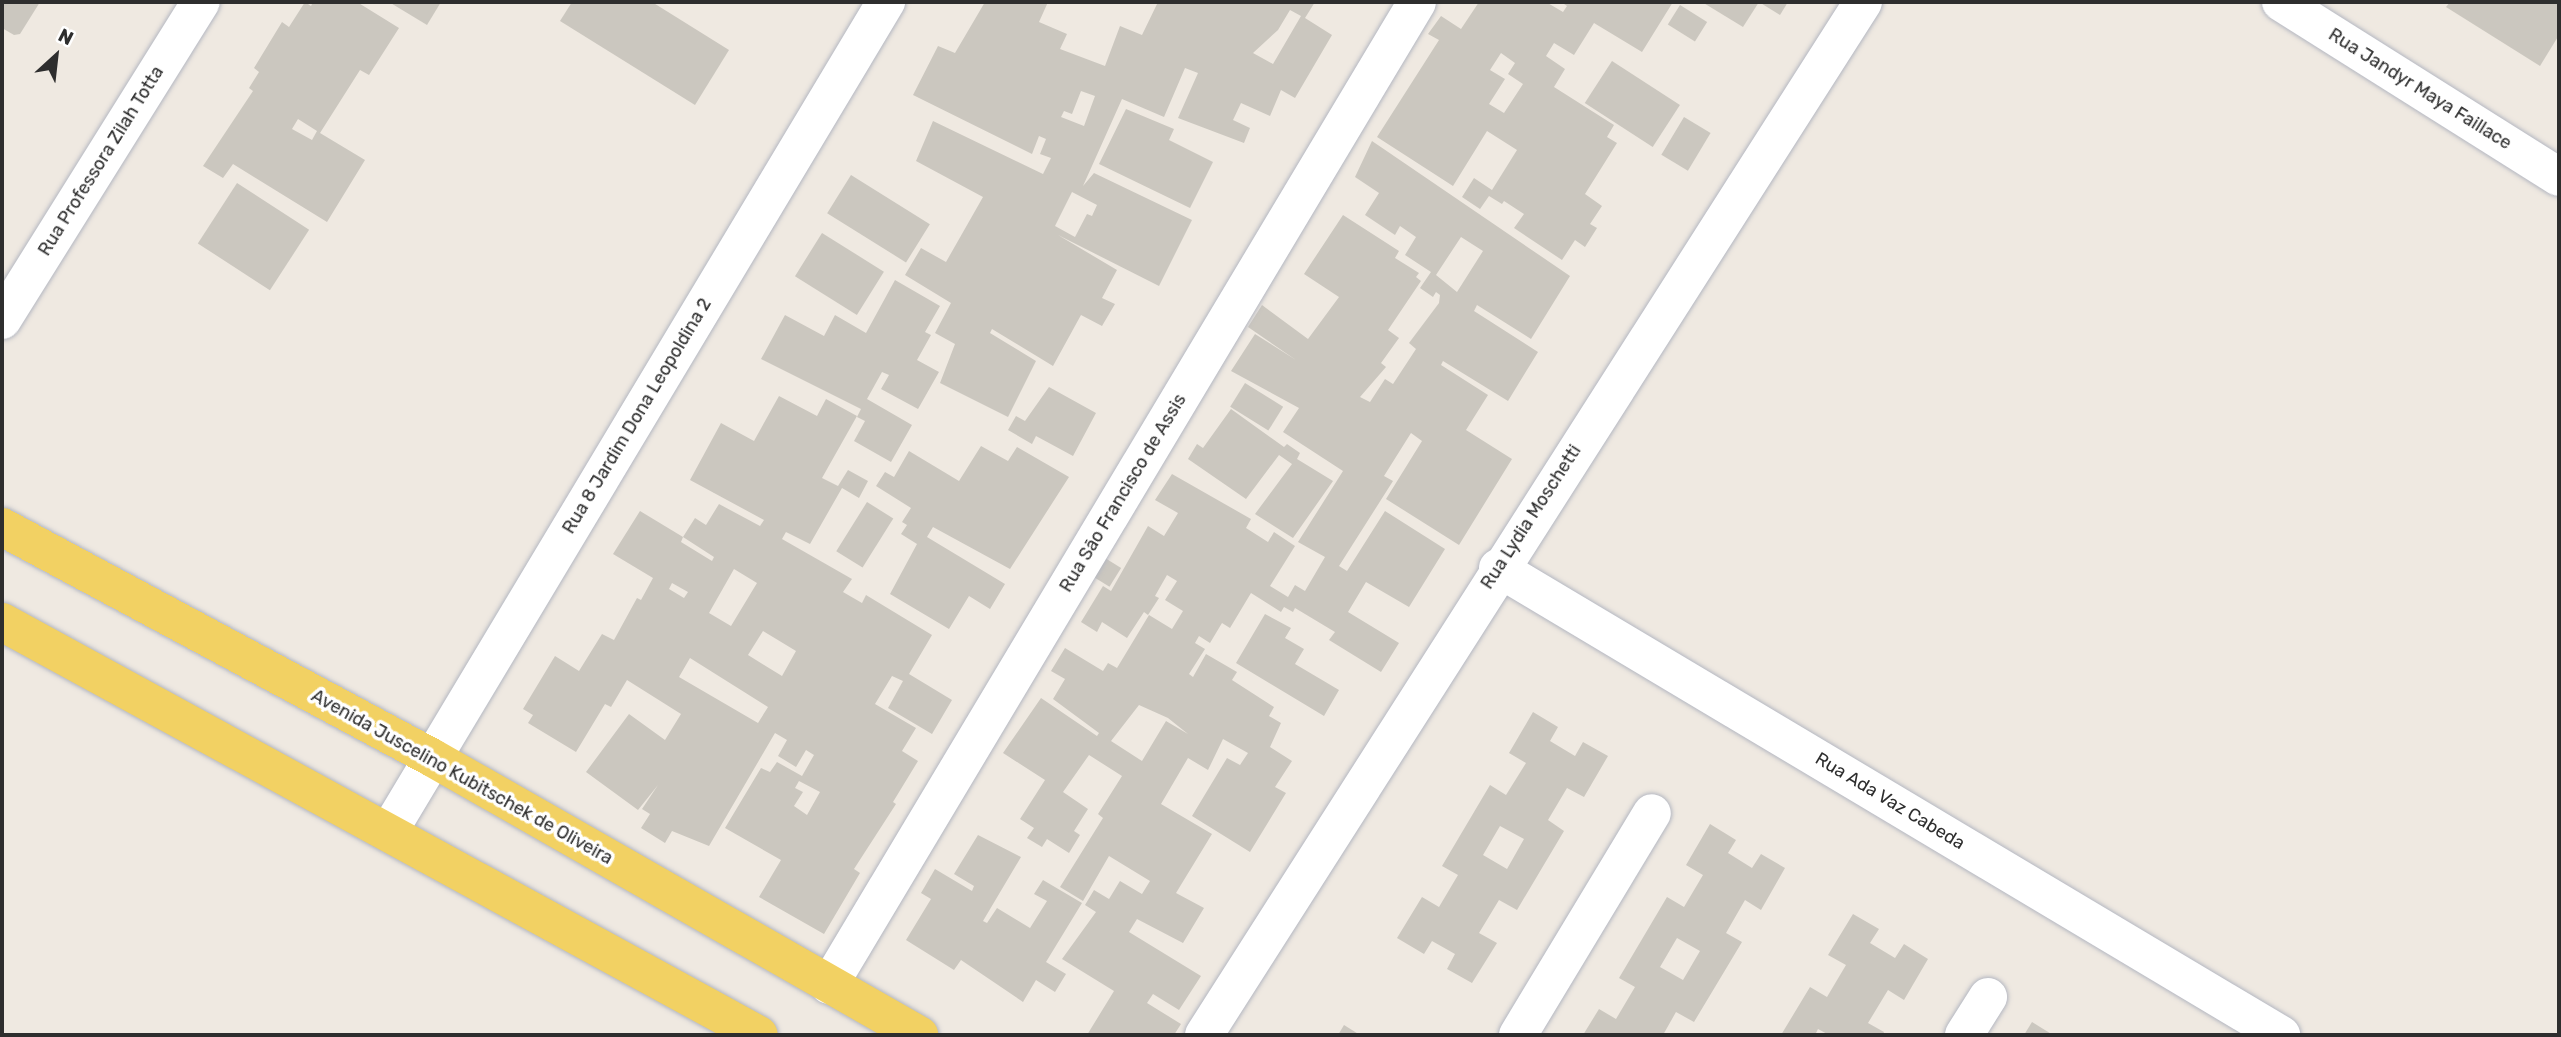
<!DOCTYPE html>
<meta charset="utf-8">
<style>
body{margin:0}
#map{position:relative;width:2561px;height:1037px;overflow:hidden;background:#efe9e1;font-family:Rubik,sans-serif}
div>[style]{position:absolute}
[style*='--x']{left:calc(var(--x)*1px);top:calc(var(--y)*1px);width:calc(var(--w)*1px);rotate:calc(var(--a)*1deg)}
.building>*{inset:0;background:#cbc7bf;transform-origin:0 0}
.roads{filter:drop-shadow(0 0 2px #b4b7c1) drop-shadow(0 0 2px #b4b7c1)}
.minor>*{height:38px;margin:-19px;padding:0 19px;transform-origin:19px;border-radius:19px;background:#fff}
.major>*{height:38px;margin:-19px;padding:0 19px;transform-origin:19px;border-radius:19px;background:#f2d163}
span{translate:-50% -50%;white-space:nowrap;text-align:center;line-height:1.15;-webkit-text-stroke:7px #fff;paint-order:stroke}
.street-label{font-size:18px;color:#2e2e2e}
.frame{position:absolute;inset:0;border:4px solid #2e2e2e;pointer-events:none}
.north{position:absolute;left:21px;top:21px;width:70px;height:70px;-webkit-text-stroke:5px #fff;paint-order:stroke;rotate:27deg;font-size:19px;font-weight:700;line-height:28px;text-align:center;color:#2e2e2e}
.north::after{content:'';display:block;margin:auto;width:24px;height:32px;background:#2e2e2e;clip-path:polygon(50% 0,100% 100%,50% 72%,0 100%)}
</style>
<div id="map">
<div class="building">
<i style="clip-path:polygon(2px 2px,40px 2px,20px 34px,14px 35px,2px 28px)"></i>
<i style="clip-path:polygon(evenodd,305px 2px,311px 6px,313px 2px,357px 2px,399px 28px,369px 75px,360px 70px,320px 133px,365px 160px,327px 222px,233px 164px,223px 178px,203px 166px,253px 91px,249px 88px,259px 72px,254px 68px,282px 22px,289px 27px,305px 2px,298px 119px,317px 131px,312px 140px,292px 129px,298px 119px)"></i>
<i style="clip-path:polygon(389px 2px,441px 2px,427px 25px)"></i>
<i style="clip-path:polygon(572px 2px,652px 2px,729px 50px,695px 105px,560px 21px)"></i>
<i style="clip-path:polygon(evenodd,985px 2px,1048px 2px,1039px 22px,1067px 34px,1060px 49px,1105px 66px,1120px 26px,1142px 35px,1158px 2px,1315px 2px,1305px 18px,1332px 35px,1295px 98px,1281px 90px,1270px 116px,1241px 103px,1233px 120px,1250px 128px,1244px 143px,1178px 118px,1198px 73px,1185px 68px,1164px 117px,1122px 99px,1083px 186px,1094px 173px,1192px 220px,1159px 286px,1058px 235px,1117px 270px,1102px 298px,1115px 304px,1102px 326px,1081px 315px,1053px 366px,992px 329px,990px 333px,1036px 361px,1008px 417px,940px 383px,955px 344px,935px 333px,951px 303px,905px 275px,921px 248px,946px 262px,983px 197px,916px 161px,933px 121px,1043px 174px,1051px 158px,1040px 154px,1046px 139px,1039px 136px,1032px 154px,913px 95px,938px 46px,955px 53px,985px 2px,1290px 10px,1301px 16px,1273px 64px,1253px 53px,1278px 30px,1290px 10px,985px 2px,1081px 91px,1095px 96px,1084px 126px,1061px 117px,1064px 111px,1072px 114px,1081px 91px,985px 2px,1072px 192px,1097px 205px,1092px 216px,1087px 214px,1075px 237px,1055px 226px,1072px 192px)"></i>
<i style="clip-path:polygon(evenodd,1479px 2px,1546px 2px,1563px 12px,1567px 6px,1561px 2px,1673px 2px,1642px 52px,1594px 23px,1574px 55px,1554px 43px,1546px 56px,1565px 69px,1554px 87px,1614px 125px,1607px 137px,1617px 143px,1585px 194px,1602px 206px,1590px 224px,1597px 228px,1585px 247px,1575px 240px,1562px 260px,1514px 228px,1524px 214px,1504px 201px,1502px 204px,1489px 196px,1480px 209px,1462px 197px,1474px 178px,1492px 190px,1517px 150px,1487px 131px,1453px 186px,1377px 137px,1439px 40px,1428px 34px,1441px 16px,1461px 29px,1479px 2px,1501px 53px,1515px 63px,1508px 74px,1523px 84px,1504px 113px,1489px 104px,1505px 79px,1490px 70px,1501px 53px)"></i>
<i style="clip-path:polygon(1702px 2px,1759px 2px,1743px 27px)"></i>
<i style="clip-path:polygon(1759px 2px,1788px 2px,1780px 15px)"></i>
<i style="clip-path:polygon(2450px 2px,2559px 2px,2559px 35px,2540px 66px,2446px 7px)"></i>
<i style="left:1680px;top:5px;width:32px;height:23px;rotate:32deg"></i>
<i style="left:1612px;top:61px;width:81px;height:50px;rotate:33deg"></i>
<i style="clip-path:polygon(1126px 109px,1174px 129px,1169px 140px,1213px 162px,1190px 208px,1099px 164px)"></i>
<i style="left:1684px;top:117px;width:31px;height:44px;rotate:31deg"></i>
<i style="clip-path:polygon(evenodd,1372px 141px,1570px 276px,1531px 339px,1477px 305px,1474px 311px,1538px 352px,1508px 401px,1443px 361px,1441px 365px,1488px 395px,1466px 430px,1512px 459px,1459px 545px,1386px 499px,1422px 441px,1411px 433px,1384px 476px,1393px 481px,1339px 566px,1347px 571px,1385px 511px,1445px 549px,1409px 607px,1366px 582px,1348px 612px,1399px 643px,1381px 672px,1329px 640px,1335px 632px,1295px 608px,1293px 612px,1284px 607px,1281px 612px,1251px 593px,1230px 628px,1222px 623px,1210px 643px,1199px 636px,1195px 643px,1205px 649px,1189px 674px,1193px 677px,1206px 654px,1237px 672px,1232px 680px,1274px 707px,1269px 716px,1281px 723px,1270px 747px,1292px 761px,1275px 787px,1286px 793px,1250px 852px,1192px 816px,1227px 758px,1240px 765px,1248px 753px,1223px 739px,1208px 770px,1188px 758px,1161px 804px,1212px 834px,1176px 893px,1204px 908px,1183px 943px,1137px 919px,1129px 932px,1201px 976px,1179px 1010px,1153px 994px,1147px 1003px,1181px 1024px,1174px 1035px,1087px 1035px,1114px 991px,1062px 959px,1096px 912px,1085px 905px,1094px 890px,1109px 899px,1120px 881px,1142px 894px,1150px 881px,1109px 856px,1083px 901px,1060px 887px,1103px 818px,1098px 814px,1122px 776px,1089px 755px,1063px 792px,1088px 809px,1074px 831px,1080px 835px,1069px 853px,1047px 839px,1042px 847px,1027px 838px,1034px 828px,1020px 819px,1045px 780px,1003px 753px,1041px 698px,1097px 736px,1099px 733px,1053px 699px,1065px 679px,1051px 671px,1065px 648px,1103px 671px,1108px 663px,1117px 668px,1149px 615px,1172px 629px,1183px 611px,1165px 600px,1177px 581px,1167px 575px,1155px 596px,1159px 598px,1148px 615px,1144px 612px,1127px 638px,1102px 622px,1097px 632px,1081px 622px,1103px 586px,1111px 591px,1148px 526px,1164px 536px,1178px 513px,1155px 500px,1172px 474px,1251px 519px,1246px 528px,1268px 542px,1274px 532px,1295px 546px,1270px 586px,1288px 597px,1295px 585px,1305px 591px,1325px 557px,1298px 542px,1343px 471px,1283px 432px,1299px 408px,1231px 371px,1255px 334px,1296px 360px,1248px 327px,1262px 305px,1308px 339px,1339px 297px,1304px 274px,1343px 215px,1399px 251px,1395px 258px,1419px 273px,1416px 277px,1421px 281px,1388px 330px,1399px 338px,1381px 363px,1386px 367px,1360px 397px,1370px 402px,1385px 379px,1393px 384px,1416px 349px,1409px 343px,1439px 303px,1440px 295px,1436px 292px,1433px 297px,1420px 288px,1431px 272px,1405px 255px,1416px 237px,1400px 226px,1395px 235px,1365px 215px,1379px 193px,1355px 177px,1372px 141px,1461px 237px,1483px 251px,1457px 292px,1436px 275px,1461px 237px,1372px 141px,1139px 705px,1168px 718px,1188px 734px,1166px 721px,1142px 761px,1111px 741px,1139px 705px)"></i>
<i style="left:851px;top:175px;width:93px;height:45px;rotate:32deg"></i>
<i style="left:237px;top:183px;width:86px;height:72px;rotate:33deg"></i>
<i style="left:822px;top:233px;width:73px;height:51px;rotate:32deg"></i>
<i style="clip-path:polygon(895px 280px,940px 306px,925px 332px,931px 335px,917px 360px,939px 372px,918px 409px,881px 389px,889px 375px,882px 372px,867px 399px,912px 425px,891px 462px,854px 441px,865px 421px,857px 417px,861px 409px,761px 359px,785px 315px,824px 336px,835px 315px,866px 333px)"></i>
<i style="left:1245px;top:383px;width:45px;height:28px;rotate:32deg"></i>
<i style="clip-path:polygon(1049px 387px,1096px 413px,1073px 456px,1036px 436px,1032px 444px,1008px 430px,1016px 416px,1025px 421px)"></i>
<i style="clip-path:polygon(evenodd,779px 396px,817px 416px,826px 399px,857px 416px,822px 478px,838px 486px,848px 470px,868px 481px,859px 498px,842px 488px,810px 544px,786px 532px,782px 539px,852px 579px,843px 592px,862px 603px,866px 595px,932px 635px,909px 674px,952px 700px,932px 734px,888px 708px,903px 681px,892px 676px,875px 704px,916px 728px,902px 751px,918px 761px,893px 802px,896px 804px,854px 869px,860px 873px,824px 934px,759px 897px,781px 860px,725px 828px,761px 768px,770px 772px,777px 762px,802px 776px,814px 755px,806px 750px,796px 767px,778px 756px,787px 740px,775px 733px,709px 846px,672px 831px,665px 843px,641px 828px,650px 814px,642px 809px,658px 785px,638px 810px,586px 772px,629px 714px,665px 740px,681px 714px,627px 680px,611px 707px,605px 704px,576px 752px,528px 723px,533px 715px,523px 709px,555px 656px,579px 671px,602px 634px,614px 640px,637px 598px,641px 600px,653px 578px,613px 554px,640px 511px,683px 537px,695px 518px,706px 525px,719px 504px,760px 526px,764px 520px,690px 480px,721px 423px,754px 441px,779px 396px,683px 537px,714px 557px,712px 561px,681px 542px,683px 537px,779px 396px,734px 569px,757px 583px,731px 626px,709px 613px,734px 569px,779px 396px,672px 583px,688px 592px,684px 598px,669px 589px,672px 583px,779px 396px,763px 631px,796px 651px,782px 676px,748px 655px,763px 631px,779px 396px,690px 658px,768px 707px,758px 723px,679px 677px,690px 658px,779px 396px,799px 781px,820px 792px,807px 815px,794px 806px,803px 792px,795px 788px,799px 781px)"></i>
<i style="clip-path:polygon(1231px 409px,1284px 447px,1287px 444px,1300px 453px,1297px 459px,1333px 481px,1293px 538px,1255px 514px,1292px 464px,1279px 455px,1246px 499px,1188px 459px,1197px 444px,1203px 448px)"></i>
<i style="clip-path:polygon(981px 446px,1008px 461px,1017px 447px,1069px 477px,1010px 569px,933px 527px,927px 537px,1005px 584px,990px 609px,969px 596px,949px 629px,890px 594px,917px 544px,901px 534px,907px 525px,902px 522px,911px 508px,876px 486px,885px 472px,894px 477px,909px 451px,959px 481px)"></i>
<i style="left:867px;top:502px;width:31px;height:58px;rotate:32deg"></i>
<i style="left:1105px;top:558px;width:19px;height:22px;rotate:32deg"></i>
<i style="clip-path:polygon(1265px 614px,1291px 628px,1285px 638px,1304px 649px,1295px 664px,1339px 690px,1324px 716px,1236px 663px)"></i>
<i style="clip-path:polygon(evenodd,1533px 712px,1558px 727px,1550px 741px,1575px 756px,1583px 742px,1608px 756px,1584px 797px,1567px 788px,1548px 820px,1564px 831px,1517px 910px,1499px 900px,1479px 933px,1497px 943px,1472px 983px,1447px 969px,1455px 954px,1432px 941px,1424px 954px,1397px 938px,1422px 897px,1439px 907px,1458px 875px,1442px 866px,1490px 785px,1506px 795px,1526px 763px,1509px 753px,1533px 712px,1500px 826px,1524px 839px,1507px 869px,1483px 855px,1500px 826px)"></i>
<i style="clip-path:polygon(evenodd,1710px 824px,1736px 840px,1728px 853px,1752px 868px,1761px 854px,1785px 868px,1761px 910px,1745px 900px,1726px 933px,1742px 942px,1694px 1022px,1676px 1012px,1663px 1035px,1583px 1035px,1599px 1009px,1616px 1019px,1635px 987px,1619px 978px,1667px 897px,1684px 907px,1703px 875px,1686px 865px,1710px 824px,1677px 938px,1700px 951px,1683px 980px,1660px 967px,1677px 938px)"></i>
<i style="clip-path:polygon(978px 835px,1021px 857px,983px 921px,987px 923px,997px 908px,1030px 928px,1047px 901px,1034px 894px,1043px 880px,1082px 903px,1046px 962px,1066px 974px,1055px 992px,1036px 980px,1023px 1002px,961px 960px,954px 970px,906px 940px,931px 899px,921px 893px,935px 869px,972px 891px,974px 886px,954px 874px)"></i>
<i style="clip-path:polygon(1853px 914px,1879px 929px,1870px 943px,1895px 958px,1904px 944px,1928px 959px,1904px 1000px,1888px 990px,1868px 1023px,1884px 1032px,1883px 1035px,1829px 1035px,1818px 1029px,1815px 1035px,1781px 1035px,1810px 987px,1827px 997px,1846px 965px,1828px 955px)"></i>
<i style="clip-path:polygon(2032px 1022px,2053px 1035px,2024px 1035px)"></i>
<i style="clip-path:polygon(1344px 1025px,1360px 1035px,1338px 1035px)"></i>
</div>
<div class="roads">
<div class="minor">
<i style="--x:2281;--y:2;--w:328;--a:32.2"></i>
<i style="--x:2;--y:320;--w:375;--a:-58"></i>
<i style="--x:1498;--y:568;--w:912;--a:30.81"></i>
<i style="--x:389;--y:831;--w:967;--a:-59.06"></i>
<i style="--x:829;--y:985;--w:1145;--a:-59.11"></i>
<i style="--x:1204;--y:1035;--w:1225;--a:-57.46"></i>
<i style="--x:1518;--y:1035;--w:259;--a:-58.9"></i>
<i style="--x:1964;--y:1035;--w:45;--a:-57.7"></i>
</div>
<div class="major">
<i style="--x:2;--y:527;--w:487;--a:28.2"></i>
<i style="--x:431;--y:757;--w:562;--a:29.67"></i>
<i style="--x:2;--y:622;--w:862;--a:28.62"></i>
</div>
</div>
<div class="street-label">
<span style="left:2420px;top:89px;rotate:32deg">Rua Jandyr Maya Faillace</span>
<span style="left:101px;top:161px;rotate:-58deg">Rua Professora Zilah Totta</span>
<span style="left:637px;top:416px;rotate:-59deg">Rua 8 Jardim Dona Leopoldina 2</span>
<span style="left:1123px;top:493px;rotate:-59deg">Rua São Francisco de Assis</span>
<span style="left:1531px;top:517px;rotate:-57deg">Rua Lydia Moschetti</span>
<span style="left:462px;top:777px;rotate:29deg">Avenida Juscelino Kubitschek de Oliveira</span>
<span style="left:1890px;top:801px;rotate:31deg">Rua Ada Vaz Cabeda</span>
</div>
<div class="frame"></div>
<div class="north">N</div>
</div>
